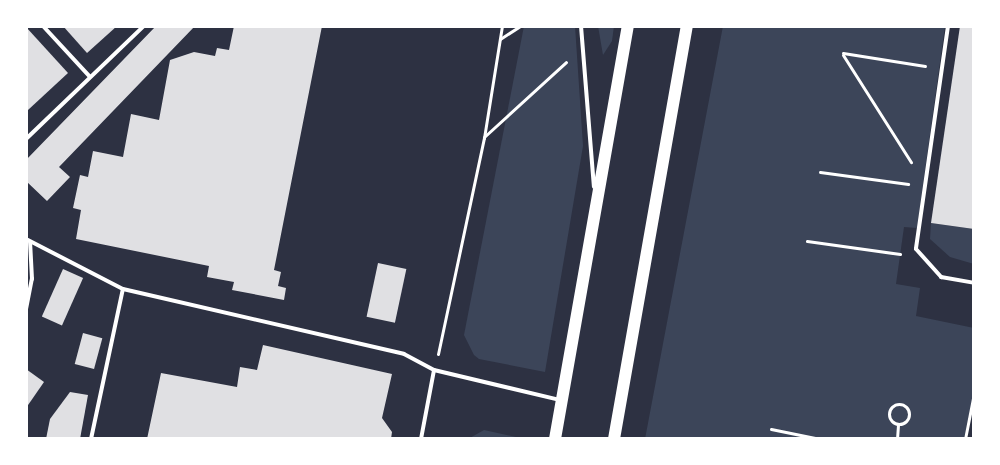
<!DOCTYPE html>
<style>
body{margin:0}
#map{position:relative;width:1000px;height:465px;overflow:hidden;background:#2d3142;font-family:Manrope,sans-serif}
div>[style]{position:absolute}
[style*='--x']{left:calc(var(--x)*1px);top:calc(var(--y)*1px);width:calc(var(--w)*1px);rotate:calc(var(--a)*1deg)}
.green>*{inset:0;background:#3c4559}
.building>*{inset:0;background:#e0e0e3;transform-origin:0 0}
.path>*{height:3px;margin:-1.5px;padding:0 1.5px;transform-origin:1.5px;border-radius:1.5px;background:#fff}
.path>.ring{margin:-1.5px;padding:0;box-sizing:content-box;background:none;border:3px solid #fff;border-radius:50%}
.service>*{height:4px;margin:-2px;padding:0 2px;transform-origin:2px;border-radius:2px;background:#fff}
.primary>*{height:12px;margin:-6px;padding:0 6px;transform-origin:6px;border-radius:6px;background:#fff}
span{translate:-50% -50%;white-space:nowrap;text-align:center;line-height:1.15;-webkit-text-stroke:4px #fff;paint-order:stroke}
.frame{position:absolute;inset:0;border:28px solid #fff;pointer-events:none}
</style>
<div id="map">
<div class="green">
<i style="clip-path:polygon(524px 26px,575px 26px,583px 146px,545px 372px,479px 359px,474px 355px,464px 335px)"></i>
<i style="clip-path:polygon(598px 26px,614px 26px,612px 41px,603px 55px)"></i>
<i style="clip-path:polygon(723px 26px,945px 26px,917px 228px,904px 227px,896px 284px,920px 288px,916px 316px,974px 328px,974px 391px,964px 439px,645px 439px)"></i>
<i style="clip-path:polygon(931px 223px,974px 229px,974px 264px,950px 257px,930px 239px)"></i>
<i style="clip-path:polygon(484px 430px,516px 437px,518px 439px,468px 439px)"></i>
</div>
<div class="building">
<i style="clip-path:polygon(63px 26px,117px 26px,87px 53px)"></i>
<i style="clip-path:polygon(156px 26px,195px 26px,59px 167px,70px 177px,47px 201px,26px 181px,26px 160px)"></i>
<i style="clip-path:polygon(234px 26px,322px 26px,274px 270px,281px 272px,278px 286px,286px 288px,284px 300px,232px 290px,234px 282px,207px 277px,209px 266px,76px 239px,81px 210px,73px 208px,80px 175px,88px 177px,93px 151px,123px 157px,131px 114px,159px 120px,170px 60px,194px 52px,215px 56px,217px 48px,229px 50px)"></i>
<i style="clip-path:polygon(960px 26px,974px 26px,974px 229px,931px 223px)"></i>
<i style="clip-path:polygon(26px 27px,68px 73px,28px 110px,26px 107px)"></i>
<i style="left:378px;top:263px;width:29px;height:55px;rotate:12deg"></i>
<i style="left:63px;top:269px;width:22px;height:52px;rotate:24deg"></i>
<i style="left:83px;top:333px;width:20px;height:32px;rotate:15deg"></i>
<i style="clip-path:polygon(263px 345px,392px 374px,382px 418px,392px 432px,391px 439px,147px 439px,161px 373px,237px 387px,240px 367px,257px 370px)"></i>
<i style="clip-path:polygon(26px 369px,44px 382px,26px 408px)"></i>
<i style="clip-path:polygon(70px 392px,88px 395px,80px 439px,46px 439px,50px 419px)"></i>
</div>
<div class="path">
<i style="--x:500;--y:39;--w:24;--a:-33"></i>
<i style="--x:843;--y:53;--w:83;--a:9"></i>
<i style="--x:843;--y:55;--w:127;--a:57.6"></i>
<i style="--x:484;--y:137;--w:111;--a:-42.4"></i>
<i style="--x:820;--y:172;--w:89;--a:7.8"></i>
<i style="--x:807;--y:241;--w:94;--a:8"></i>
<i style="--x:438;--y:354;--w:221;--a:-78"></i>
<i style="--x:484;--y:138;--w:113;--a:-80.9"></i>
<i class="ring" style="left:889px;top:404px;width:17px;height:17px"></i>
<i style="--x:771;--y:429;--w:50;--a:11.5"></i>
<i style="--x:897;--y:439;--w:15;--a:-86"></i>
<i style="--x:965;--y:439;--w:47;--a:-78.9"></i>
</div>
<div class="service">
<i style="--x:43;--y:26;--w:69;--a:47.3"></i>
<i style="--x:581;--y:26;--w:161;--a:85.4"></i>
<i style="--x:948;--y:26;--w:225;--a:98.2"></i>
<i style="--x:916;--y:249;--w:38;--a:48"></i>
<i style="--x:941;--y:277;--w:34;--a:10"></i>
<i style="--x:26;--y:139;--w:163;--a:-43.8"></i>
<i style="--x:26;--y:239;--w:109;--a:27.3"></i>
<i style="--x:26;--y:309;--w:31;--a:-79"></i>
<i style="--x:32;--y:279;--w:37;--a:-93"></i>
<i style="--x:91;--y:439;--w:153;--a:-78"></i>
<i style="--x:123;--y:289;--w:288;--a:13"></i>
<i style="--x:404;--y:354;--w:34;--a:28"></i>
<i style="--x:434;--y:370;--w:130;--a:13.4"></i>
<i style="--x:421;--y:439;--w:70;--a:-79.3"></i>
</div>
<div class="primary">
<i style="--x:555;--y:439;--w:419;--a:-80"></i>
<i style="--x:614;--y:439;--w:419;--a:-80"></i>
</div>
<div class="frame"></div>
</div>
